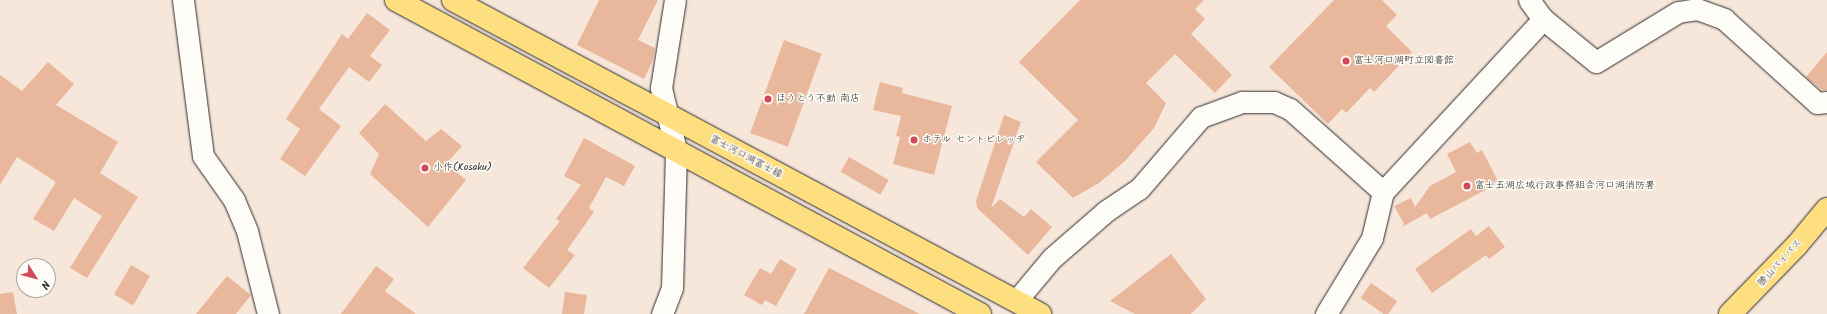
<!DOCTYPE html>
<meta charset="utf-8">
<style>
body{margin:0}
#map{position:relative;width:1827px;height:314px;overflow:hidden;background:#f7e7db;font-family:Kalam,"Klee One",sans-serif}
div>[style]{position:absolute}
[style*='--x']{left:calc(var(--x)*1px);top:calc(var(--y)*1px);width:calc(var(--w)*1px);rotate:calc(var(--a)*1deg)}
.building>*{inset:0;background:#e9b79b;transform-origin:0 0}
.roads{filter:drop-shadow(0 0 1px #2b2b2b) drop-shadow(0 0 1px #2b2b2b)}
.minor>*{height:21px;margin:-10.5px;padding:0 10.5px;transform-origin:10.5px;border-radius:10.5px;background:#fdfcf7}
.major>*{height:22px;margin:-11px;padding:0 11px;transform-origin:11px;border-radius:11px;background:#fedf80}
.dots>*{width:11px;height:11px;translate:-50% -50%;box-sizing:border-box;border:2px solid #fdfcf7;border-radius:50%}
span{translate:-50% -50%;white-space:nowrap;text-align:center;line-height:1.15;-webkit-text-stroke:3px #fdfcf7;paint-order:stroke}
.poi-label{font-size:10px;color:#2b2b2b}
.left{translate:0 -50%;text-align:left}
.street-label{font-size:10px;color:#2b2b2b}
.north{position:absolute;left:16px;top:258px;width:40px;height:40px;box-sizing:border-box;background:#fdfcf7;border:1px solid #a9a8a5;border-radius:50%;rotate:126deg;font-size:11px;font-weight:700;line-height:16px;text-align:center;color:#2b2b2b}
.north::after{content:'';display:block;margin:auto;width:14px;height:18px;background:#d1495b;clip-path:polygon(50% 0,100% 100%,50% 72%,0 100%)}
</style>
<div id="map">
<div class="building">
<i style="clip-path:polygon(599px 0,658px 0,638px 40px,655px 48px,653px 60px,644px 79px,577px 45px)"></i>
<i style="clip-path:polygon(1080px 0,1204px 0,1195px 9px,1205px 19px,1191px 34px,1232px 75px,1215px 93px,1175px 54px,1146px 83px,1166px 103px,1154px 128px,1125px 161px,1099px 183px,1073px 198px,1036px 162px,1078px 120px,1019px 62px)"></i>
<i style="clip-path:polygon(1334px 0,1382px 0,1397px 15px,1386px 26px,1412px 52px,1374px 92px,1370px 88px,1346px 113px,1342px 109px,1328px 124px,1269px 67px)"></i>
<i style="clip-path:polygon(367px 13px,390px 30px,370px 56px,382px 65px,369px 82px,349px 67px,319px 109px,341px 126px,305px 176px,280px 159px,300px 129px,286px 119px,342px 34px,348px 39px)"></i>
<i style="left:784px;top:40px;width:40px;height:99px;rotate:20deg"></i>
<i style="clip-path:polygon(1827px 52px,1827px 90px,1822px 90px,1806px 77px)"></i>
<i style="clip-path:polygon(48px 62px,74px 84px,56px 105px,118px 142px,100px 173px,138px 197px,87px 278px,70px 268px,102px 216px,74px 198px,54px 231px,33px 219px,56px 182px,17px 157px,0 185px,0 75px,22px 91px)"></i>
<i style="clip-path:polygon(880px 82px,903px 88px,902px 93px,952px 106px,934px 175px,893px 164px,900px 137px,896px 136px,901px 116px,873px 110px)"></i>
<i style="clip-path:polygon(385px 104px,426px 141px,441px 129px,462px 146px,446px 164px,466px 180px,428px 227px,370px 174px,379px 154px,359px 133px)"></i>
<i style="clip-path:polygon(1004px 115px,1021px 122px,991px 208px,1000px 199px,1024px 217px,1031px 209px,1052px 227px,1028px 255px,977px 208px,976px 201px)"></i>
<i style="clip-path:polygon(584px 138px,635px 166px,624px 186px,606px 177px,589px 208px,594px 212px,567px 250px,575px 255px,549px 288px,523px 268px,560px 221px,556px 219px,581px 185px,564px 176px)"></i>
<i style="clip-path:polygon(1470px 142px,1477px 153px,1482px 150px,1499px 183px,1430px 219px,1427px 213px,1402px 227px,1404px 224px,1394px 206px,1411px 198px,1415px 207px,1430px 186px,1456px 172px,1447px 154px)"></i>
<i style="left:849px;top:157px;width:46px;height:17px;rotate:30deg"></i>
<i style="clip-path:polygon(1489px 226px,1505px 247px,1489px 259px,1486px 255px,1432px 293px,1415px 269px,1471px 229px,1476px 236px)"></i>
<i style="clip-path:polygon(1171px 254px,1206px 299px,1191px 314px,1135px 314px,1110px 301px)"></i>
<i style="clip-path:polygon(780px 259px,797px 269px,776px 306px,765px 300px,762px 305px,744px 295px,760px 268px,771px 274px)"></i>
<i style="left:131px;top:265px;width:22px;height:34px;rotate:30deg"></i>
<i style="clip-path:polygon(376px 266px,394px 279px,385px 291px,416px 314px,341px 314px)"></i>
<i style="clip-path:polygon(829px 268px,920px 314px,804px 314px)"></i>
<i style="clip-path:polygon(227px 276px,251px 295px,236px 314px,196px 314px)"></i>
<i style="left:1371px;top:283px;width:32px;height:18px;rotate:35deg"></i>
<i style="clip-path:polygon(13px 292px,17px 314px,0 314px,0 294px)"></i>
<i style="clip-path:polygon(565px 292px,587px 295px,584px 314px,562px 314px)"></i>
</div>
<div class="roads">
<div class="minor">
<i style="--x:183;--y:0;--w:157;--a:82.7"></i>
<i style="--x:203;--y:156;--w:54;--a:54.8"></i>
<i style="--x:234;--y:200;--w:34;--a:67"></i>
<i style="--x:247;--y:231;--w:86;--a:75.8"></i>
<i style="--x:1529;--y:0;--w:24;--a:54"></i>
<i style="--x:1016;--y:301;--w:56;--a:-50.1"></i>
<i style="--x:1052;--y:258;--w:72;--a:-41"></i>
<i style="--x:1106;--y:211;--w:40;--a:-34"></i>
<i style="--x:1139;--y:189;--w:95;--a:-49.3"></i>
<i style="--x:1201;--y:117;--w:44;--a:-20.1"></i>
<i style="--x:1242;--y:102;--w:32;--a:0"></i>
<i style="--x:1274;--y:102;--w:17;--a:24"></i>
<i style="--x:1290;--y:109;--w:125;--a:41.7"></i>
<i style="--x:662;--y:314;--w:28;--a:-69"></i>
<i style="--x:672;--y:288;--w:138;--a:-88.3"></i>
<i style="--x:676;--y:150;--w:64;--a:-103.6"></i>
<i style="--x:661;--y:88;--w:89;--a:-81"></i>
<i style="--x:1326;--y:314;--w:89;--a:-58.8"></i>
<i style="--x:1372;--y:238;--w:47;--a:-76.6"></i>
<i style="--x:1383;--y:192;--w:236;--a:-47.2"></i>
<i style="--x:1543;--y:19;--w:68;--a:39.1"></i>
<i style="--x:1596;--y:62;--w:96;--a:-31.4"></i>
<i style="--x:1678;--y:12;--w:19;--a:-9"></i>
<i style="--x:1697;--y:9;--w:29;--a:20"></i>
<i style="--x:1724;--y:19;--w:125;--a:42.1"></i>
<i style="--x:1817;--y:103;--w:10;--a:-6"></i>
</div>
<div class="major">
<i style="--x:396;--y:0;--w:663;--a:28.27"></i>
<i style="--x:453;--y:0;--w:666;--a:28.14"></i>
<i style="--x:1730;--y:314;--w:96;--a:-45.8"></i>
<i style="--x:1797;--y:245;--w:47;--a:-50.2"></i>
</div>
</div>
<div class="dots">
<i style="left:1346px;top:61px;background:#d1495b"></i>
<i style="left:768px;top:99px;background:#d1495b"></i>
<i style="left:914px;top:140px;background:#d1495b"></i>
<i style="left:425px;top:168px;background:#d1495b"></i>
<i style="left:1467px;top:186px;background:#d1495b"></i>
</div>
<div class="poi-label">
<span class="left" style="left:1354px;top:61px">富士河口湖町立図書館</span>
<span class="left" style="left:776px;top:99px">ほうとう不動 南店</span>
<span class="left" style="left:922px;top:140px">ホテル セントビレッヂ</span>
<span class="left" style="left:433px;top:168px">小作(Kosaku)</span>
<span class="left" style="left:1475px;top:186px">富士五湖広域行政事務組合河口湖消防署</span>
</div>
<div class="street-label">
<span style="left:746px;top:157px;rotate:28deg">富士河口湖富士線</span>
<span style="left:1780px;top:263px;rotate:-47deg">勝山バイパス</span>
</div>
<div class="north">N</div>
</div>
